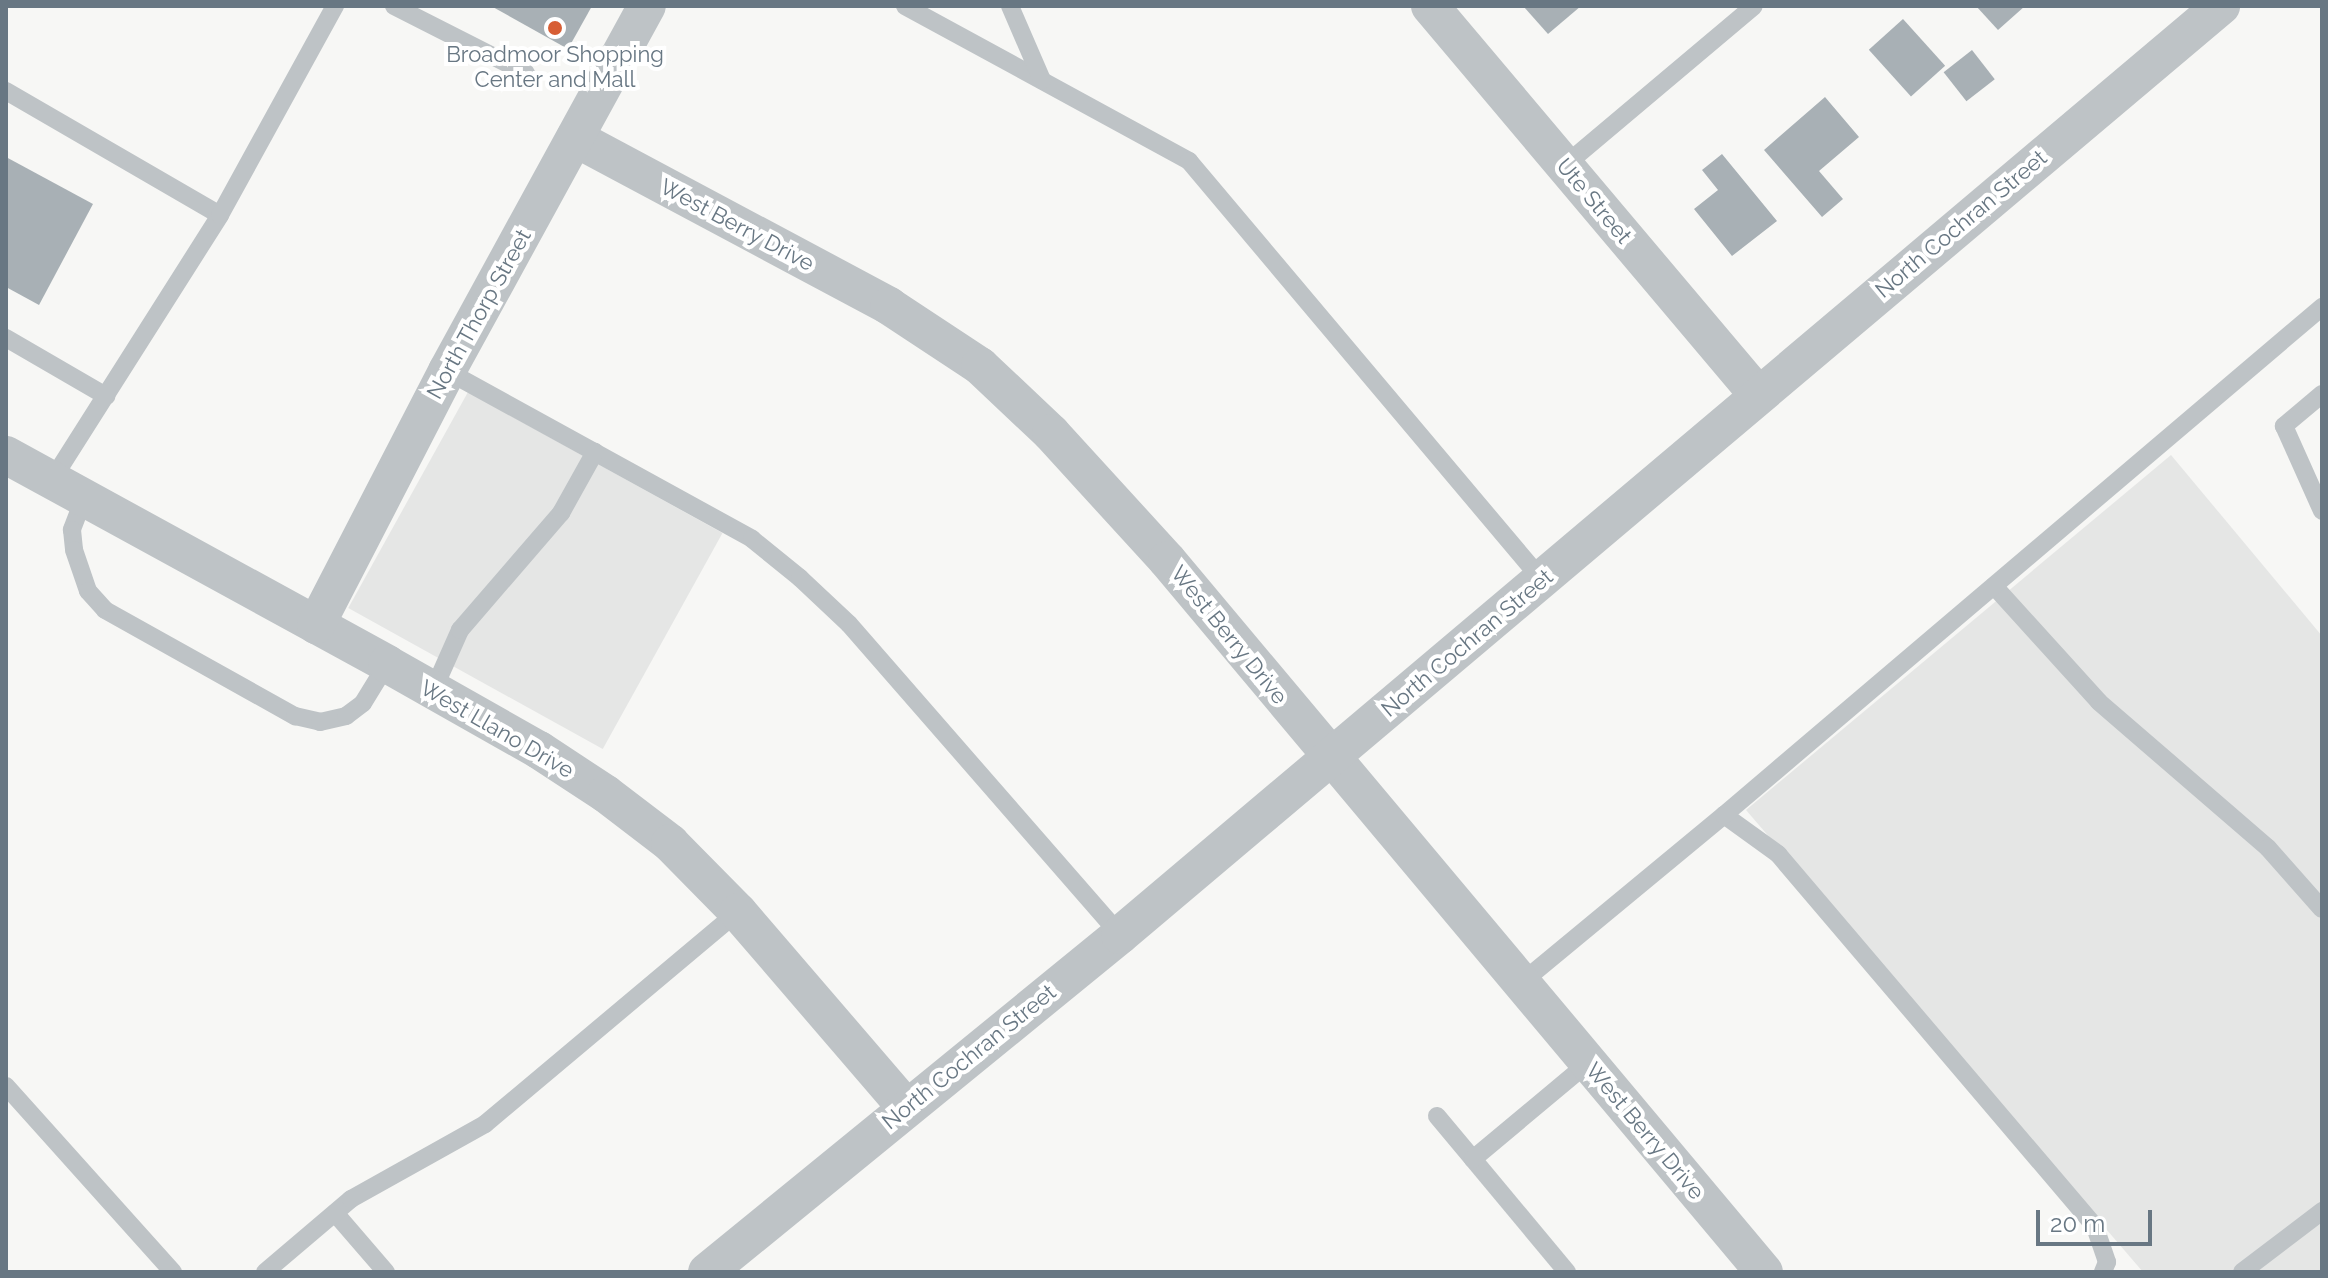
<!DOCTYPE html>
<style>
body{margin:0}
#map{position:relative;width:2328px;height:1278px;overflow:hidden;background:#f7f7f5;font-family:Raleway,sans-serif}
div>[style]{position:absolute}
[style*='--x']{left:calc(var(--x)*1px);top:calc(var(--y)*1px);width:calc(var(--w)*1px);rotate:calc(var(--a)*1deg)}
.built>*{inset:0;background:#e5e6e5;transform-origin:0 0}
.building>*{inset:0;background:#a8b0b5;transform-origin:0 0}
.service>*{height:18px;margin:-9px;padding:0 9px;transform-origin:9px;border-radius:9px;background:#bec3c6}
.minor>*{height:38px;margin:-19px;padding:0 19px;transform-origin:19px;border-radius:19px;background:#bec3c6}
.dots>*{width:22px;height:22px;translate:-50% -50%;box-sizing:border-box;border:4px solid #fff;border-radius:50%}
span{translate:-50% -50%;white-space:nowrap;text-align:center;line-height:1.15;-webkit-text-stroke:8px #fff;paint-order:stroke}
.poi-label{font-size:22px;color:#687783}
.street-label{font-size:22px;color:#687783}
.frame{position:absolute;inset:0;border:8px solid #687783;pointer-events:none}
.scale{position:absolute;left:2036px;top:1210px;width:116px;height:36px;box-sizing:border-box;border:4px solid #687783;border-top:0;padding-left:10px;font-size:24px;line-height:28px;white-space:nowrap;color:#687783;-webkit-text-stroke:6px #fff;paint-order:stroke}
</style>
<div id="map">
<div class="built">
<i style="left:468px;top:392px;width:291px;height:247px;rotate:29deg"></i>
<i style="clip-path:polygon(2171px 455px,2322px 636px,2322px 1272px,2143px 1272px,1746px 810px)"></i>
</div>
<div class="building">
<i style="clip-path:polygon(491px 6px,592px 6px,568px 49px)"></i>
<i style="clip-path:polygon(1523px 6px,1581px 6px,1548px 34px)"></i>
<i style="clip-path:polygon(1976px 6px,2025px 6px,1998px 30px)"></i>
<i style="left:1903px;top:19px;width:63px;height:46px;rotate:48deg"></i>
<i style="left:1972px;top:50px;width:37px;height:36px;rotate:52deg"></i>
<i style="clip-path:polygon(1825px 97px,1859px 137px,1819px 171px,1843px 199px,1822px 217px,1764px 150px)"></i>
<i style="clip-path:polygon(1722px 154px,1777px 221px,1732px 256px,1694px 209px,1718px 190px,1702px 170px)"></i>
<i style="clip-path:polygon(6px 157px,93px 204px,39px 305px,6px 287px)"></i>
</div>
<div class="service">
<i style="--x:394;--y:6;--w:148;--a:26.9"></i>
<i style="--x:905;--y:6;--w:324;--a:28.6"></i>
<i style="--x:1189;--y:161;--w:548;--a:49.89"></i>
<i style="--x:1010;--y:6;--w:81;--a:66.6"></i>
<i style="--x:6;--y:91;--w:247;--a:30.1"></i>
<i style="--x:1564;--y:166;--w:248;--a:-40.1"></i>
<i style="--x:6;--y:338;--w:116;--a:30.1"></i>
<i style="--x:447;--y:371;--w:348;--a:28.8"></i>
<i style="--x:752;--y:539;--w:62;--a:39.1"></i>
<i style="--x:800;--y:578;--w:67;--a:43.2"></i>
<i style="--x:849;--y:624;--w:413;--a:48.9"></i>
<i style="--x:2322;--y:394;--w:50;--a:139.9"></i>
<i style="--x:2284;--y:426;--w:93;--a:65.9"></i>
<i style="--x:52;--y:480;--w:314;--a:-57.6"></i>
<i style="--x:220;--y:215;--w:239;--a:-61.2"></i>
<i style="--x:84;--y:498;--w:34;--a:111"></i>
<i style="--x:72;--y:530;--w:20;--a:84"></i>
<i style="--x:74;--y:550;--w:43;--a:71.1"></i>
<i style="--x:88;--y:591;--w:25;--a:48"></i>
<i style="--x:105;--y:610;--w:218;--a:29.2"></i>
<i style="--x:295;--y:716;--w:26;--a:13"></i>
<i style="--x:320;--y:722;--w:27;--a:-13"></i>
<i style="--x:346;--y:716;--w:21;--a:-37"></i>
<i style="--x:363;--y:703;--w:46;--a:-58.4"></i>
<i style="--x:1994;--y:586;--w:156;--a:47.8"></i>
<i style="--x:2099;--y:702;--w:223;--a:40.8"></i>
<i style="--x:2268;--y:848;--w:81;--a:48.5"></i>
<i style="--x:433;--y:691;--w:67;--a:-66.1"></i>
<i style="--x:460;--y:630;--w:155;--a:-49.2"></i>
<i style="--x:561;--y:513;--w:70;--a:-60.9"></i>
<i style="--x:1724;--y:815;--w:67;--a:35.8"></i>
<i style="--x:1778;--y:854;--w:490;--a:49.6"></i>
<i style="--x:2095;--y:1227;--w:37;--a:71"></i>
<i style="--x:2107;--y:1262;--w:11;--a:112"></i>
<i style="--x:1521;--y:983;--w:264;--a:-39.6"></i>
<i style="--x:1724;--y:815;--w:785;--a:-40.35"></i>
<i style="--x:6;--y:1086;--w:250;--a:48.1"></i>
<i style="--x:1437;--y:1116;--w:56;--a:50.1"></i>
<i style="--x:335;--y:1213;--w:78;--a:49.2"></i>
<i style="--x:265;--y:1272;--w:113;--a:-40.3"></i>
<i style="--x:351;--y:1199;--w:154;--a:-29.2"></i>
<i style="--x:485;--y:1124;--w:330;--a:-40"></i>
<i style="--x:1567;--y:1272;--w:147;--a:-129.8"></i>
<i style="--x:1473;--y:1159;--w:150;--a:-39.9"></i>
<i style="--x:2242;--y:1272;--w:101;--a:-37.3"></i>
</div>
<div class="minor">
<i style="--x:1430;--y:6;--w:509;--a:49.86"></i>
<i style="--x:575;--y:138;--w:356;--a:28.1"></i>
<i style="--x:889;--y:306;--w:109;--a:33.4"></i>
<i style="--x:980;--y:366;--w:98;--a:43.3"></i>
<i style="--x:1051;--y:433;--w:172;--a:47.6"></i>
<i style="--x:1167;--y:560;--w:929;--a:50.02"></i>
<i style="--x:6;--y:455;--w:435;--a:28.7"></i>
<i style="--x:387;--y:664;--w:175;--a:29.5"></i>
<i style="--x:539;--y:750;--w:80;--a:33.3"></i>
<i style="--x:606;--y:794;--w:81;--a:37.4"></i>
<i style="--x:670;--y:843;--w:97;--a:45.4"></i>
<i style="--x:738;--y:912;--w:257;--a:49.3"></i>
<i style="--x:316;--y:625;--w:286;--a:-62.7"></i>
<i style="--x:447;--y:371;--w:416;--a:-61.3"></i>
<i style="--x:707;--y:1272;--w:533;--a:-39.21"></i>
<i style="--x:1120;--y:935;--w:1441;--a:-40.16"></i>
</div>
<div class="dots">
<i style="left:555px;top:28px;background:#d75e35"></i>
</div>
<div class="poi-label">
<span style="left:555px;top:67px">Broadmoor Shopping<br>Center and Mall</span>
</div>
<div class="street-label">
<span style="left:1594px;top:201px;rotate:50deg">Ute Street</span>
<span style="left:1961px;top:224px;rotate:-40deg">North Cochran Street</span>
<span style="left:737px;top:225px;rotate:28deg">West Berry Drive</span>
<span style="left:479px;top:314px;rotate:-61deg">North Thorp Street</span>
<span style="left:1229px;top:635px;rotate:51deg">West Berry Drive</span>
<span style="left:1467px;top:643px;rotate:-40deg">North Cochran Street</span>
<span style="left:497px;top:729px;rotate:30deg">West Llano Drive</span>
<span style="left:969px;top:1057px;rotate:-39deg">North Cochran Street</span>
<span style="left:1645px;top:1131px;rotate:50deg">West Berry Drive</span>
</div>
<div class="frame"></div>
<div class="scale">20 m</div>
</div>
